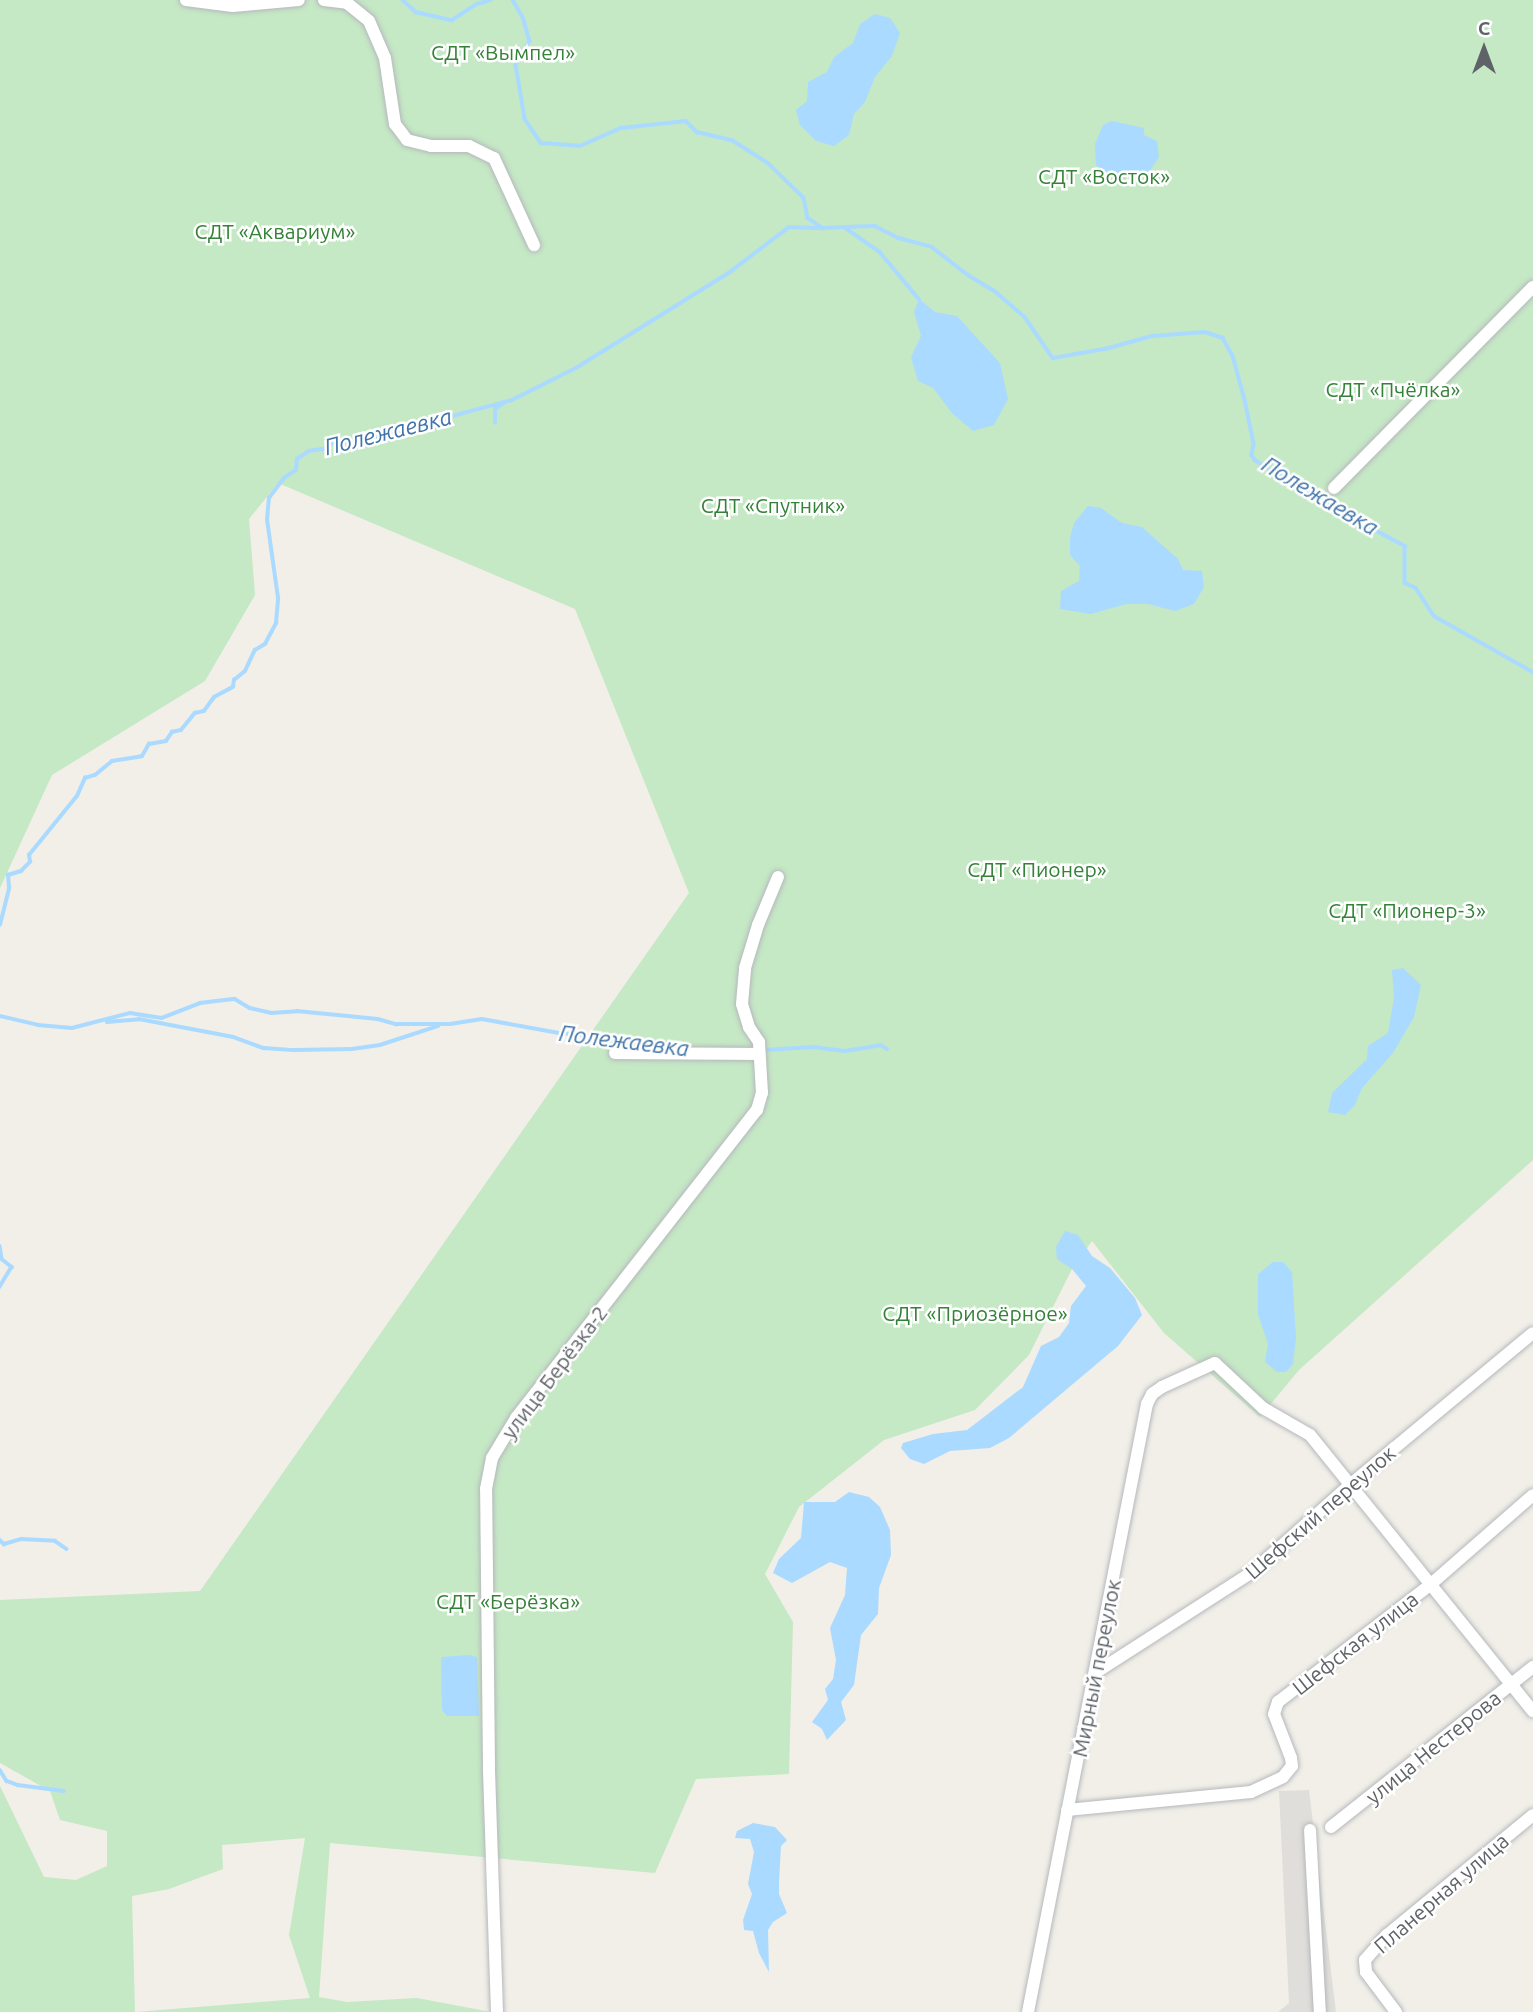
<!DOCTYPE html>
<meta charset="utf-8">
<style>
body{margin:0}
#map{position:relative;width:1533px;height:2012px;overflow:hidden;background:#f1efe8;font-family:Ubuntu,sans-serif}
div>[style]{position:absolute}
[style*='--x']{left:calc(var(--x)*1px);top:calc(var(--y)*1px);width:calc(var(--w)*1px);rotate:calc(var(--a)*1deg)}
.industrial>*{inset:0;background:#e0deda}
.green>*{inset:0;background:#c5e8c5}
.water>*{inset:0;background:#aadaff}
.stream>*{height:3.5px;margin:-1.75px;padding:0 1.75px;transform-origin:1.75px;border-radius:1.75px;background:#aadaff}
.roads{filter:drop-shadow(0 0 2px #b5b8bc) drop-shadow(0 0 2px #b5b8bc)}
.street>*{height:12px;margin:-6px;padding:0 6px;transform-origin:6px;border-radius:6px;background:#fff}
span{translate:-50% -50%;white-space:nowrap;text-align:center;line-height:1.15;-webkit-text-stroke:5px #fff;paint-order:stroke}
.park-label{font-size:21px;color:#348238}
.street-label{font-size:21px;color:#5f6368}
.water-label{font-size:23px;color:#4174aa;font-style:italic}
.north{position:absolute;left:1449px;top:14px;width:70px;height:70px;-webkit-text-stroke:5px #fff;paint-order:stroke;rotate:0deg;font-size:19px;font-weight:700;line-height:28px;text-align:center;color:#5f6368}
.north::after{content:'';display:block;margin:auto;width:24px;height:32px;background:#5f6368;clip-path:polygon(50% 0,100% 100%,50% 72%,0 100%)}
</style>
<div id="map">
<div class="industrial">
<i style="clip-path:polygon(1309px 1790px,1336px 2012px,1278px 2012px,1289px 2003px,1279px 1791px)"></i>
</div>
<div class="green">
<i style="clip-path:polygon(0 0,1533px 0,1533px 1160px,1299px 1370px,1260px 1417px,1164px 1333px,1092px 1241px,1072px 1269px,1029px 1355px,975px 1410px,884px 1440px,799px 1507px,765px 1574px,793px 1622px,789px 1774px,696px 1779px,655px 1873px,330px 1843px,319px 1997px,347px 2002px,417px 1998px,491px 2012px,136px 2012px,310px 1998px,289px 1935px,305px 1838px,222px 1845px,223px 1869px,169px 1889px,132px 1896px,135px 2012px,0 2012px,0 1786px,44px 1877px,76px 1880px,107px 1866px,107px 1831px,60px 1820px,50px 1791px,0 1763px,0 1600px,200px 1591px,689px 893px,575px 609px,278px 483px,249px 519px,255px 595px,205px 681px,52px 775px,0 888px)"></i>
</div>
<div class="water">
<i style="clip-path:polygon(875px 14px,890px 18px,900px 33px,892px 56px,875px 77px,865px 102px,854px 114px,849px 135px,834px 146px,816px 141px,800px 125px,796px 110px,807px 101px,808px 82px,827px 72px,834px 57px,853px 43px,860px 24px)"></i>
<i style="clip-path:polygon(1112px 121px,1144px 128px,1144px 135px,1157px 141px,1159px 157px,1147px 176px,1113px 178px,1101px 172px,1096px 164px,1095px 144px,1103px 125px)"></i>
<i style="clip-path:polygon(919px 299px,935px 312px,957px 316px,1000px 363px,1008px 399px,994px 425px,973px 431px,952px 413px,933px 388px,918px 381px,911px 357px,921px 336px,914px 312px)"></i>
<i style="clip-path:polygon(1088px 506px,1101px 508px,1122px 523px,1142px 527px,1178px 559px,1183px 570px,1202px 571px,1204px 587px,1194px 604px,1175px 611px,1148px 604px,1126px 604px,1091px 614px,1060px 609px,1061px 591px,1079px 581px,1080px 566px,1070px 555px,1070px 538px,1074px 523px)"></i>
<i style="clip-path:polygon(1403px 968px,1421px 985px,1414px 1017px,1393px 1053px,1362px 1088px,1355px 1105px,1345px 1115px,1328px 1112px,1332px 1093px,1367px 1059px,1368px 1046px,1388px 1033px,1394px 997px,1392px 970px)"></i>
<i style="clip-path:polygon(1065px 1231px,1078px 1235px,1092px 1256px,1110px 1268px,1135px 1298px,1142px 1315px,1118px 1346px,1009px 1438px,990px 1448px,950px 1451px,924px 1464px,910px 1459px,901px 1448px,903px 1443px,933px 1434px,967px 1430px,1023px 1387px,1041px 1346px,1059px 1337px,1069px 1323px,1071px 1306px,1086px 1286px,1072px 1269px,1057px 1259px,1056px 1247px)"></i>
<i style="clip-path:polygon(1273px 1262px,1283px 1262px,1292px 1272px,1296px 1338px,1293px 1364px,1286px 1372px,1277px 1372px,1265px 1362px,1268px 1344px,1258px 1314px,1258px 1274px)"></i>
<i style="clip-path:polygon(849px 1492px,869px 1497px,880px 1507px,890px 1530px,891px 1555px,879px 1588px,878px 1614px,861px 1635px,854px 1685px,841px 1702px,846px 1720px,827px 1740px,822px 1729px,812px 1722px,828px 1700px,825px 1689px,833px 1679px,836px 1660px,830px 1628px,845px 1595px,847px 1568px,830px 1562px,792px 1583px,773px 1573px,779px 1559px,801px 1538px,804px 1502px,835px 1502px)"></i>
<i style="clip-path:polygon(469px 1655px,477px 1657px,479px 1716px,447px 1716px,442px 1710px,441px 1660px,442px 1657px)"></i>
<i style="clip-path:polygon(753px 1823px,775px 1827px,787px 1840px,781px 1846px,779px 1882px,779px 1894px,787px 1913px,773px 1922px,768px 1930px,769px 1972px,759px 1953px,753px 1931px,744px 1930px,743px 1920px,752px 1894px,748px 1884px,754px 1852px,750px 1839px,735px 1838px,737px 1831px)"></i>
</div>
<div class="stream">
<i style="--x:403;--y:0;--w:18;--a:43"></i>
<i style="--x:416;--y:12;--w:37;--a:13"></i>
<i style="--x:452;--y:20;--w:30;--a:-33"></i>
<i style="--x:477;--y:4;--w:14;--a:-17"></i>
<i style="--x:513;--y:0;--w:20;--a:60"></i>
<i style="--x:523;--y:17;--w:25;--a:74"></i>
<i style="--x:530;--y:41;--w:28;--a:120"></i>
<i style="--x:516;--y:65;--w:55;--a:80.5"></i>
<i style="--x:525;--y:119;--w:29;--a:56"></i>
<i style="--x:541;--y:143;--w:39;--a:4"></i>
<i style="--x:580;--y:146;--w:45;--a:-23.7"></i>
<i style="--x:621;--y:128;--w:65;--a:-6.1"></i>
<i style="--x:686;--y:121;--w:16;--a:45"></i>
<i style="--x:697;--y:132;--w:36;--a:13"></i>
<i style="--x:732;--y:140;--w:43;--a:32.6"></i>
<i style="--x:768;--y:163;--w:50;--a:44.2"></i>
<i style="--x:804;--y:198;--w:20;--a:79"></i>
<i style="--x:808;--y:218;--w:18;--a:34"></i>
<i style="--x:823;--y:228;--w:21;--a:-3"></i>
<i style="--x:844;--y:227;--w:44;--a:34.8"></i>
<i style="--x:880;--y:252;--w:61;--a:50.3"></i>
<i style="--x:844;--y:227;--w:31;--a:-2"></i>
<i style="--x:875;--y:226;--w:27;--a:27"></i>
<i style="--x:899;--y:238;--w:34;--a:15"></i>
<i style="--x:932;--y:247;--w:46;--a:37.9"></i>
<i style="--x:968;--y:275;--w:33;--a:31"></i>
<i style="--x:996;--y:292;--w:38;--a:41"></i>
<i style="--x:1025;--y:317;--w:50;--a:55.7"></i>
<i style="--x:1053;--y:358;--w:57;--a:-10.1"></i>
<i style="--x:1109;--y:348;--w:45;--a:-15.6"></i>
<i style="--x:1152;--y:336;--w:53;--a:-4.3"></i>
<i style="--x:1205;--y:332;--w:19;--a:18"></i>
<i style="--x:1223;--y:338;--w:21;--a:61"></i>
<i style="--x:1233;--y:356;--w:46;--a:74.7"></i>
<i style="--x:1245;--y:400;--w:45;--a:78.4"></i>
<i style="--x:1254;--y:444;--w:11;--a:100"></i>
<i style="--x:1252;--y:455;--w:6;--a:59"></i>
<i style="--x:1255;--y:460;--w:67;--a:32.3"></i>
<i style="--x:1312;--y:496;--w:106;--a:28.3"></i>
<i style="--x:1405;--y:546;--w:37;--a:90"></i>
<i style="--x:1405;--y:583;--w:12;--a:24"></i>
<i style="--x:1416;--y:588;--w:33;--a:57"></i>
<i style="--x:1434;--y:616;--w:114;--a:29.5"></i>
<i style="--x:495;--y:423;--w:14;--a:-90"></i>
<i style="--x:495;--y:409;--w:11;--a:-34"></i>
<i style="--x:0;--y:925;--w:38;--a:-76"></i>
<i style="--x:9;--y:888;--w:13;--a:-94"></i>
<i style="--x:8;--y:875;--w:14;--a:-17"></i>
<i style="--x:21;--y:871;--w:13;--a:-45"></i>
<i style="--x:30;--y:862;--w:7;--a:-98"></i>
<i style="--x:29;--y:855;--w:76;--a:-50.9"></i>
<i style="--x:77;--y:796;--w:20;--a:-66"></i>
<i style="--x:85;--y:778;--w:10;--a:-17"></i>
<i style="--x:95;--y:775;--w:22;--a:-39"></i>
<i style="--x:112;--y:761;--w:30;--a:-9"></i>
<i style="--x:142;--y:756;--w:14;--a:-60"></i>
<i style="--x:149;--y:744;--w:17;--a:-10"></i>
<i style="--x:166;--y:741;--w:11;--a:-56"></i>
<i style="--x:172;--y:732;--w:9;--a:-13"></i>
<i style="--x:181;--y:730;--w:22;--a:-51"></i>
<i style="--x:195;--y:713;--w:9;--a:-13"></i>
<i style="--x:204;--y:711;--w:17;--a:-54"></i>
<i style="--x:214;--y:697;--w:21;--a:-28"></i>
<i style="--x:233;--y:687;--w:7;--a:-82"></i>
<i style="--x:234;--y:680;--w:14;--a:-39"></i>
<i style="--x:245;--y:671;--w:23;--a:-65"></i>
<i style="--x:255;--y:650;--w:12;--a:-31"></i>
<i style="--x:265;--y:644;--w:24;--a:-62"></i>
<i style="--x:276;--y:623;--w:25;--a:-85"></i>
<i style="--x:278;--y:598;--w:79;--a:-98"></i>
<i style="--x:267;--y:520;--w:22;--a:-85"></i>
<i style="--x:269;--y:498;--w:25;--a:-53"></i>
<i style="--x:284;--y:478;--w:14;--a:-34"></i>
<i style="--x:296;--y:470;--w:11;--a:-85"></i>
<i style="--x:297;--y:459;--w:14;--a:-34"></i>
<i style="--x:309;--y:451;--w:15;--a:-8"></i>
<i style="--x:324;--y:449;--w:10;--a:-37"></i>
<i style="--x:332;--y:443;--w:27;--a:-4"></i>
<i style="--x:359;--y:441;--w:158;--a:-15"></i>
<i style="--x:512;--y:400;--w:72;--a:-26.6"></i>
<i style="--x:576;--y:368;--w:181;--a:-31.9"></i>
<i style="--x:730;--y:272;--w:74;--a:-37.3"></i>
<i style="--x:789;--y:227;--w:34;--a:2"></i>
<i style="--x:0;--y:1016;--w:39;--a:13"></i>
<i style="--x:38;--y:1025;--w:34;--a:5"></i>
<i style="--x:72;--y:1028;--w:60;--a:-14.5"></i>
<i style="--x:130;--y:1013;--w:32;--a:9"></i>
<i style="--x:162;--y:1018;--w:41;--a:-21.5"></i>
<i style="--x:200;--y:1003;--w:35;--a:-7"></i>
<i style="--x:235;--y:999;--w:17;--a:31"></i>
<i style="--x:250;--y:1008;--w:22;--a:13"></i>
<i style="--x:271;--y:1013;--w:26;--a:-4"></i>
<i style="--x:297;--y:1011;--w:81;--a:5.6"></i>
<i style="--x:378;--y:1019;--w:19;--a:16"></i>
<i style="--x:396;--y:1024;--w:54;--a:0"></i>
<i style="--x:450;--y:1024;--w:32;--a:-9"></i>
<i style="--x:482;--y:1019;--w:78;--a:10.3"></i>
<i style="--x:559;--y:1033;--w:83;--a:5.5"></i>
<i style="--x:642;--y:1041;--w:31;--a:13"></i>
<i style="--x:107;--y:1022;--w:32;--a:-5"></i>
<i style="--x:139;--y:1019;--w:96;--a:10.8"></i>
<i style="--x:233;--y:1037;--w:33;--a:20"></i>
<i style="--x:264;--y:1048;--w:30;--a:4"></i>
<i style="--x:294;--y:1050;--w:58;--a:-1"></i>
<i style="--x:352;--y:1049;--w:28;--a:-8"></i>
<i style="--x:380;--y:1045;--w:61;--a:-18.1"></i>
<i style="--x:763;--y:1050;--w:50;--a:-3.4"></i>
<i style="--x:813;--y:1047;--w:32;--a:7"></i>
<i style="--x:845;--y:1051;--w:36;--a:-9"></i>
<i style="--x:881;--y:1045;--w:7;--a:34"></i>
<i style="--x:0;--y:1246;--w:13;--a:81"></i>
<i style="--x:2;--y:1259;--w:13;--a:39"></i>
<i style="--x:12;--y:1267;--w:23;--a:121"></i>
<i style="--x:0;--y:1540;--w:6;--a:45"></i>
<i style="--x:4;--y:1544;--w:18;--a:-16"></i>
<i style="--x:21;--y:1539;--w:34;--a:3"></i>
<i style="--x:55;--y:1541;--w:14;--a:34"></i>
<i style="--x:0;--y:1770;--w:13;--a:58"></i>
<i style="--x:7;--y:1781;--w:12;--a:20"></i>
<i style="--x:18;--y:1785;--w:46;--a:7.4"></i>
</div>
<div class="roads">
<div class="street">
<i style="--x:186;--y:0;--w:47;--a:7.3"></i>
<i style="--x:233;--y:6;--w:66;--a:-5.2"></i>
<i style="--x:324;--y:0;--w:23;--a:7"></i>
<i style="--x:347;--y:3;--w:28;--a:39"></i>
<i style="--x:369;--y:21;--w:40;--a:66.6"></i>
<i style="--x:385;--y:58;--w:67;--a:81.4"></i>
<i style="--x:395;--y:124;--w:20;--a:53"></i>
<i style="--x:407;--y:140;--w:25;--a:14"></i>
<i style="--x:431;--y:146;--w:38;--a:0"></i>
<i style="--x:469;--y:146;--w:28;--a:26"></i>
<i style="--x:494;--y:158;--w:96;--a:65.3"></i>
<i style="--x:1334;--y:488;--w:283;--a:-45.3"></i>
<i style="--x:615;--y:1053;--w:143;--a:0.4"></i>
<i style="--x:1095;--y:1673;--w:185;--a:-32.7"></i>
<i style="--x:1251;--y:1573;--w:134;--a:-41.7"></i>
<i style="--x:1351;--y:1484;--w:236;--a:-39.7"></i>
<i style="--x:1067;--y:1810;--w:185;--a:-5.6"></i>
<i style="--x:1251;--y:1792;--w:35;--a:-25"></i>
<i style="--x:1283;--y:1777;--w:14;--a:-51"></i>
<i style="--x:1292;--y:1766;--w:8;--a:-97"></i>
<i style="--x:1291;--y:1758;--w:47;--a:-111.1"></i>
<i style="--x:1274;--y:1714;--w:13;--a:-72"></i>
<i style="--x:1278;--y:1702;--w:193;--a:-37.6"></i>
<i style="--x:1431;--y:1584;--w:135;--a:-41.1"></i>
<i style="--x:1331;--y:1827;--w:258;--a:-38.4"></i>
<i style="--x:1310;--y:1830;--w:182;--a:86.9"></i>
<i style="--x:497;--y:2012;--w:246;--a:-91.9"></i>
<i style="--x:489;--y:1766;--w:277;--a:-90.6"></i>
<i style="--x:486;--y:1489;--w:32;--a:-79"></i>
<i style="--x:492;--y:1458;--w:47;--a:-59"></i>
<i style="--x:516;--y:1418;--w:391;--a:-52"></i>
<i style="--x:757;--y:1110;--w:18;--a:-74"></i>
<i style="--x:762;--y:1093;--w:51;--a:-93.4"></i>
<i style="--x:759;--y:1042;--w:18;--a:-124"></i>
<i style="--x:749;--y:1027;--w:24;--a:-107"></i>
<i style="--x:742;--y:1004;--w:36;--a:-85"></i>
<i style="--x:745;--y:968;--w:45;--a:-73.2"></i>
<i style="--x:758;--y:925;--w:52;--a:-67.4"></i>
<i style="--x:1028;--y:2012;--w:620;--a:-78.93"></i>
<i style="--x:1147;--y:1404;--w:11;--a:-63"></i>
<i style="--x:1152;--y:1394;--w:12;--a:-35"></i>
<i style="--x:1162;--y:1387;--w:58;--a:-24.4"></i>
<i style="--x:1215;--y:1363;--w:66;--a:43.2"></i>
<i style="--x:1263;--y:1408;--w:54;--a:29.9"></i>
<i style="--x:1310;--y:1435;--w:355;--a:51.1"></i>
<i style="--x:1396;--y:2012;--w:50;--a:-126.9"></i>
<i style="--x:1366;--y:1972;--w:12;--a:-95"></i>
<i style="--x:1365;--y:1960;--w:33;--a:-49"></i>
<i style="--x:1387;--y:1935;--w:189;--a:-39.4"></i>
</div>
</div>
<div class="park-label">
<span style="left:503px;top:52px">СДТ «Вымпел»</span>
<span style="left:1104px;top:176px">СДТ «Восток»</span>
<span style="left:275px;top:231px">СДТ «Аквариум»</span>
<span style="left:1393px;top:389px">СДТ «Пчёлка»</span>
<span style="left:773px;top:505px">СДТ «Спутник»</span>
<span style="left:1037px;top:869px">СДТ «Пионер»</span>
<span style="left:1407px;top:910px">СДТ «Пионер-3»</span>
<span style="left:975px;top:1313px">СДТ «Приозёрное»</span>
<span style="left:508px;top:1601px">СДТ «Берёзка»</span>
</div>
<div class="street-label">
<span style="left:554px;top:1372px;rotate:-53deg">улица Берёзка-2</span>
<span style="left:1320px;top:1512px;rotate:-41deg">Шефский переулок</span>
<span style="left:1355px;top:1643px;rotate:-38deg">Шефская улица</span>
<span style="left:1096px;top:1668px;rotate:-79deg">Мирный переулок</span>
<span style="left:1433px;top:1747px;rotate:-39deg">улица Нестерова</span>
<span style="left:1441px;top:1893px;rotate:-41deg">Планерная улица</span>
</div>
<div class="water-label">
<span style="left:388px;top:432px;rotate:-14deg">Полежаевка</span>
<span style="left:1320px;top:496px;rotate:31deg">Полежаевка</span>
<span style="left:624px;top:1041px;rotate:7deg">Полежаевка</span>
</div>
<div class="north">С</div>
</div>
